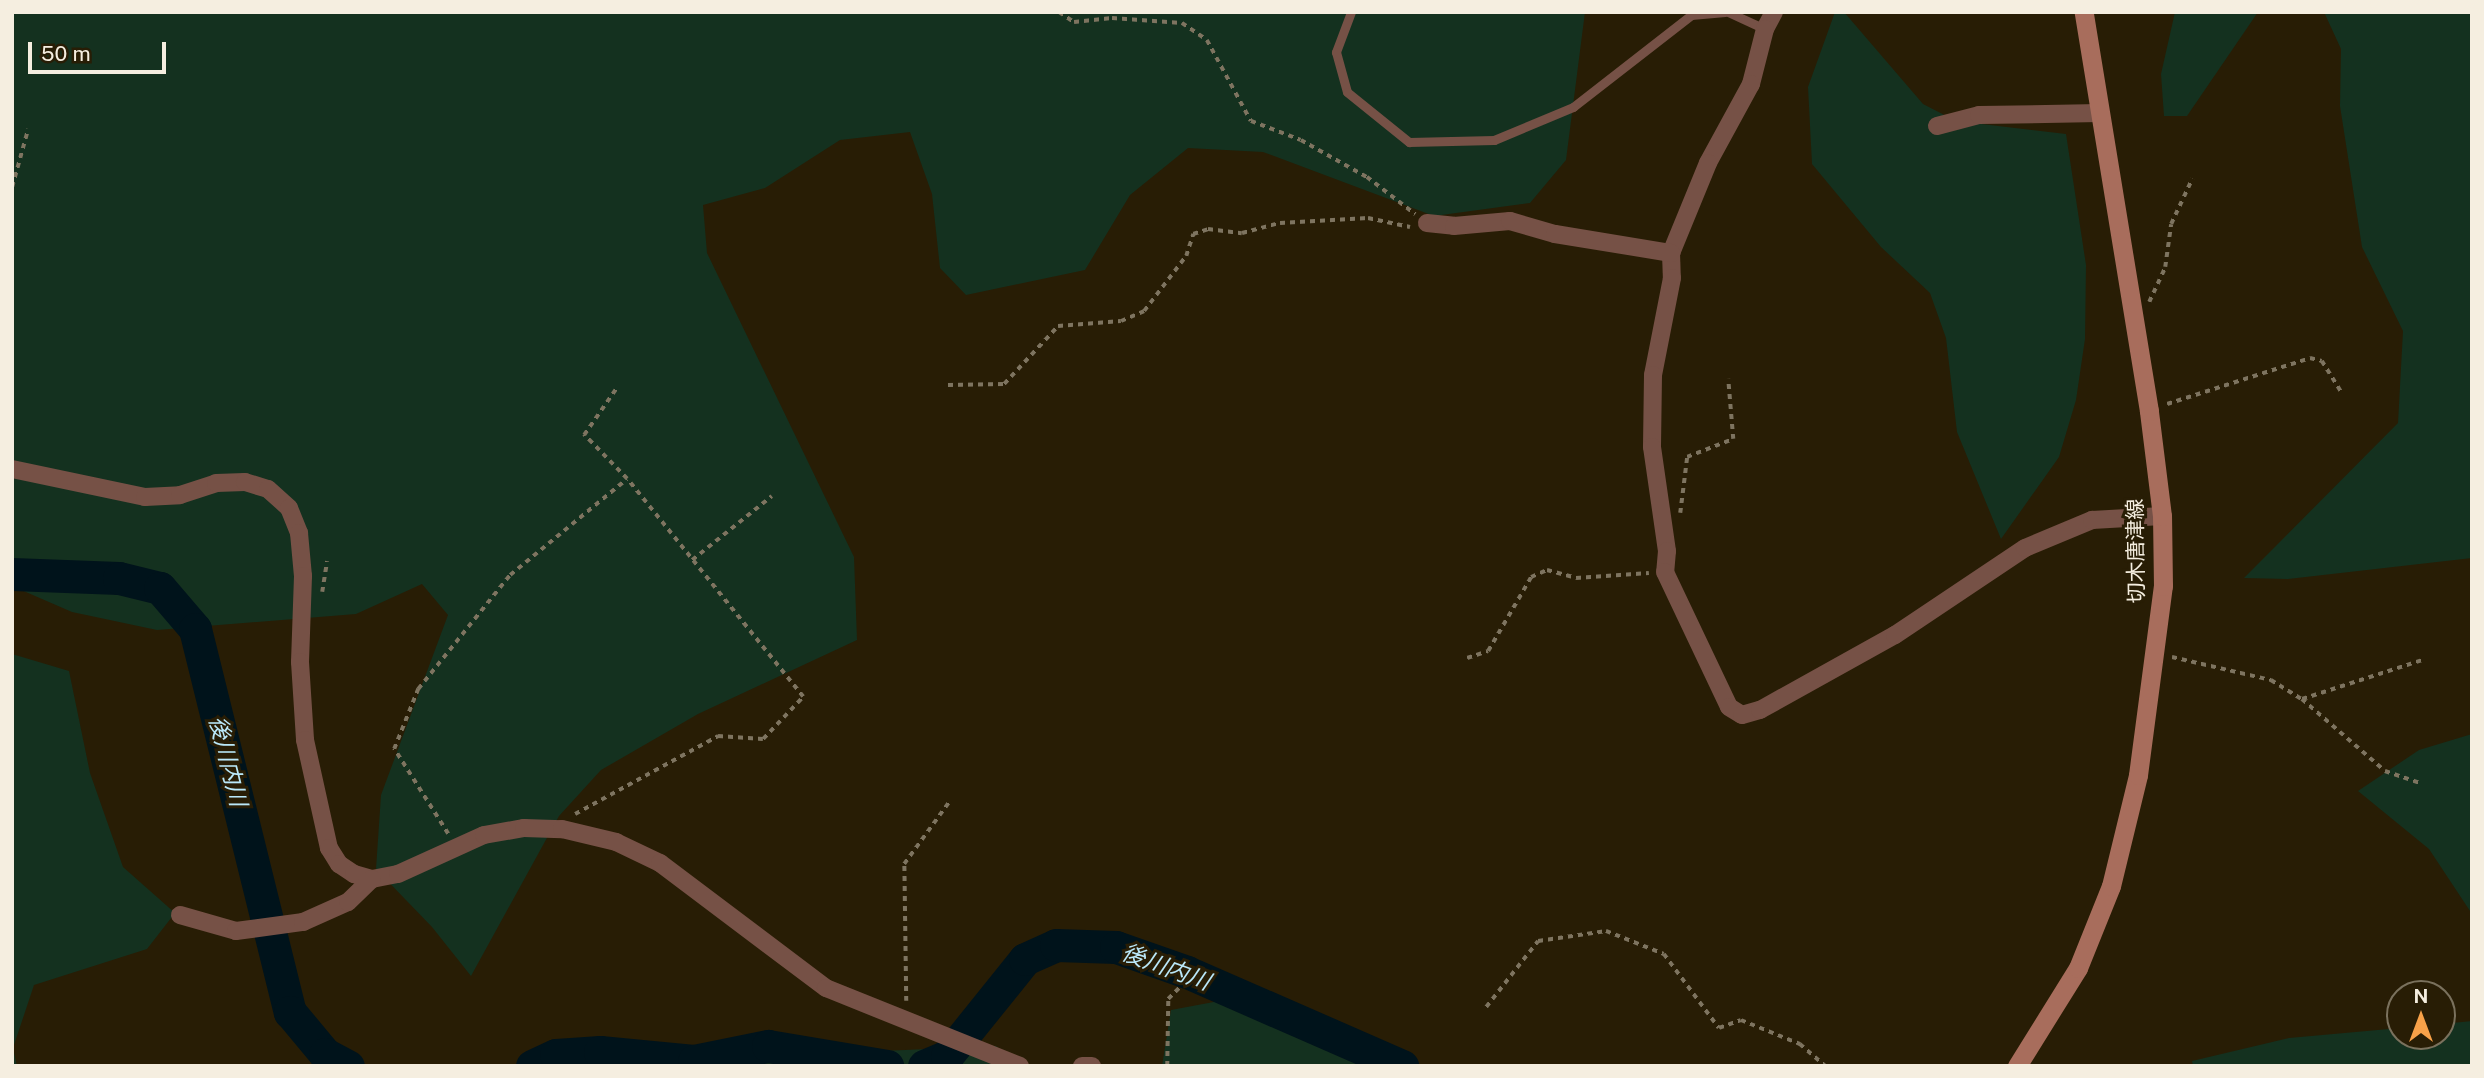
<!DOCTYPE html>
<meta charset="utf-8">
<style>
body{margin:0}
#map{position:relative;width:2484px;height:1078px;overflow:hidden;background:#281d05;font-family:"Public Sans","Noto Sans JP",sans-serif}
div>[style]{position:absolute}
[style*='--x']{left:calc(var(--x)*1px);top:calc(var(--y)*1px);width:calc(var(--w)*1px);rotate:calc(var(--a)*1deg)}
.green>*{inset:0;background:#14311f}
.river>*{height:33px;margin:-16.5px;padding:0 16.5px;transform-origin:16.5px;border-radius:16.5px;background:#00131b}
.path>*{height:3.5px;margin-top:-1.75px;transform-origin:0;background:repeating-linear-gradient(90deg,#7e7460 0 5px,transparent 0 10px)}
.service>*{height:9px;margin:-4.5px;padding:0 4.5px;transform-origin:4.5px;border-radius:4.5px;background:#765146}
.minor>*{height:18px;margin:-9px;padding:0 9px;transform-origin:9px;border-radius:9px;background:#765146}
.secondary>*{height:19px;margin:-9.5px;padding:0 9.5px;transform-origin:9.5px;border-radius:9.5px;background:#a86d5c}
span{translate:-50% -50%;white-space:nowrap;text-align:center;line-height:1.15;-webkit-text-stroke:6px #281d05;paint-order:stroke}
.street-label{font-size:21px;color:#f5eee0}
.water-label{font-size:23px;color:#bae8f9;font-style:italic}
.frame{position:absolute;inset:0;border:14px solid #f5eee0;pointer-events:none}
.north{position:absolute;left:2386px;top:980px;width:70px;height:70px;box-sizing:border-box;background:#281d05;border:2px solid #7a715d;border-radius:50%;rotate:0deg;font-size:19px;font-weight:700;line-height:28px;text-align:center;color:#f5eee0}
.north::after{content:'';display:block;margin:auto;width:24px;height:32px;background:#f7a149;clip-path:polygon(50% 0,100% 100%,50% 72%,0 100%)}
.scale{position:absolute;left:28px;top:42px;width:138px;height:32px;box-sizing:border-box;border:4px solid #f5eee0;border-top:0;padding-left:9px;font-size:21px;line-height:24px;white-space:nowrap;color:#f5eee0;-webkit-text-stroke:5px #281d05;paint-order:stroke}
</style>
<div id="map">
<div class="green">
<i style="clip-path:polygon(12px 12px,1585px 12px,1566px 160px,1530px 203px,1434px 216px,1263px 152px,1188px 148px,1130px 195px,1085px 270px,966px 295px,940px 268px,932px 194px,910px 132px,840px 140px,765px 188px,703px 205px,707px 253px,854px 557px,857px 640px,698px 714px,601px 770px,559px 816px,471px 976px,432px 927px,376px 869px,381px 795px,448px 615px,422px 584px,356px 614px,157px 630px,72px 612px,12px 586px)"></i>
<i style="clip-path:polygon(1835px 12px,1844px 12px,1923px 104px,1956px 121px,2066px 134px,2086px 265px,2085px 339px,2076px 400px,2059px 457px,2001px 539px,1957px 432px,1946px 338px,1930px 293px,1881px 247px,1812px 164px,1808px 87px)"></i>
<i style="clip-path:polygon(2175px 12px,2258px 12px,2187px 116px,2164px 116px,2161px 74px)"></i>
<i style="clip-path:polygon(2324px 12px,2472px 12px,2472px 558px,2288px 579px,2244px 578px,2398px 423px,2403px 331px,2362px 247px,2340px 106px,2341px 49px)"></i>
<i style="clip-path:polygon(12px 654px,69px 671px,90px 773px,123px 867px,175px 913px,147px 949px,34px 985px,13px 1048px,17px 1066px,12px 1066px)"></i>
<i style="clip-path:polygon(2472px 734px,2472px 914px,2429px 849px,2358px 791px,2419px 750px)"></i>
<i style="clip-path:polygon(1219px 1001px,1363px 1066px,1162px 1066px,1171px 1010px)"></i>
<i style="clip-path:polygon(2472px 1021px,2472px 1066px,2193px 1066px,2192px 1061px,2289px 1038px,2400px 1028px,2400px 1036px,2442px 1036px,2442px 1024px)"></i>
<i style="clip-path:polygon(996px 1046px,1017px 1066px,714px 1066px,724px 1058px)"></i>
</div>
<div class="river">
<i style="--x:12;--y:574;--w:107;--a:2.1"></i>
<i style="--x:119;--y:578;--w:42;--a:13.7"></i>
<i style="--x:160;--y:588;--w:54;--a:49.5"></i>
<i style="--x:195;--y:629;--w:395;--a:76.1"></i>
<i style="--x:290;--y:1012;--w:55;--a:50.2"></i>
<i style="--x:325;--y:1054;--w:26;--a:28"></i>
<i style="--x:532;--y:1066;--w:26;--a:-25"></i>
<i style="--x:556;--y:1055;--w:44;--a:-3.9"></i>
<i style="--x:600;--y:1052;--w:94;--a:5.5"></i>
<i style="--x:694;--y:1061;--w:76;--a:-11.5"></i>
<i style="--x:768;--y:1046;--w:121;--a:9.5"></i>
<i style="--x:924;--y:1066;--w:25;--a:-23"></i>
<i style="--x:947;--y:1056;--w:124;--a:-51.2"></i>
<i style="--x:1025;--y:959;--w:34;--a:-24"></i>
<i style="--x:1056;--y:945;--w:60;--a:1.9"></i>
<i style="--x:1116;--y:947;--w:75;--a:19.4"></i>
<i style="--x:1187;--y:972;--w:235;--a:23.6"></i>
</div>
<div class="path">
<i style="--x:1059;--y:12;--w:18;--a:34"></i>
<i style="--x:1074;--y:22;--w:38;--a:-6"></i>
<i style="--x:1112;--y:18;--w:70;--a:4.1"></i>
<i style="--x:1182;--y:23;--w:30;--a:34"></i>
<i style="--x:1207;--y:40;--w:92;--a:61.5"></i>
<i style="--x:1251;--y:121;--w:53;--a:20.8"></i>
<i style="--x:1301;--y:140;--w:76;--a:29.3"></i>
<i style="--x:1367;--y:177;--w:61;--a:37.6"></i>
<i style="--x:12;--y:187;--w:60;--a:-74.6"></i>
<i style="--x:2149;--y:302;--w:38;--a:-65"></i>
<i style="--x:2165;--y:267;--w:43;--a:-82.1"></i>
<i style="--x:2171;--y:224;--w:50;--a:-65"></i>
<i style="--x:948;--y:385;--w:56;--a:-1"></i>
<i style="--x:1004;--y:384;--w:79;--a:-47"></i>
<i style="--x:1058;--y:326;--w:63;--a:-4.5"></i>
<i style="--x:1121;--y:321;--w:25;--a:-23"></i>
<i style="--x:1144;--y:311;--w:69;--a:-52.6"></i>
<i style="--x:1186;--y:256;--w:23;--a:-72"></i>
<i style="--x:1193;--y:234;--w:16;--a:-18"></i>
<i style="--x:1208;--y:229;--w:34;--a:7"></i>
<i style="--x:1242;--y:233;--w:39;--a:-15"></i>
<i style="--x:1280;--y:223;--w:88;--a:-3.3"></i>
<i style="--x:1368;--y:218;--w:43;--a:12.1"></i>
<i style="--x:2167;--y:404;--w:150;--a:-17.8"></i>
<i style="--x:2310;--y:358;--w:12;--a:14"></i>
<i style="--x:2322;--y:361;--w:39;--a:58"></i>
<i style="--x:1680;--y:513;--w:56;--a:-82.9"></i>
<i style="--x:1687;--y:457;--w:49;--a:-21.4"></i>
<i style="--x:1733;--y:439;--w:60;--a:-94.8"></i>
<i style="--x:692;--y:560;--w:102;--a:-38.7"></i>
<i style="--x:322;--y:592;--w:31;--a:-81"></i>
<i style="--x:2172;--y:657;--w:102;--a:13.1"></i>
<i style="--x:2271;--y:680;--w:36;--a:32"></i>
<i style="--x:2302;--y:699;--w:126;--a:-18"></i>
<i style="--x:1467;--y:658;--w:22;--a:-18"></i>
<i style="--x:1488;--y:651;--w:86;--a:-59.8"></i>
<i style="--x:1531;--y:577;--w:17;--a:-24"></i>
<i style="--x:1547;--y:570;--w:30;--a:15"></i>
<i style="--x:1576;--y:578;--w:73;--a:-3.9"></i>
<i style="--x:2302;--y:699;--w:110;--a:40.9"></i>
<i style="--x:2385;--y:771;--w:39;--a:19"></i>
<i style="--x:575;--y:814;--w:163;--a:-28.6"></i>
<i style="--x:718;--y:736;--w:45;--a:3.8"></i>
<i style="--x:763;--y:739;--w:58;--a:-46.4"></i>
<i style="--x:803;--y:697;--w:280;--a:-128.9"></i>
<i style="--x:627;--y:479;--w:62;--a:-134.3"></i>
<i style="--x:584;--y:435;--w:56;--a:-55.2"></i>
<i style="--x:448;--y:834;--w:101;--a:-122.4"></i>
<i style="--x:394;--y:749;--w:65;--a:-68.2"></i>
<i style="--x:418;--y:689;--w:146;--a:-51.1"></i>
<i style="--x:510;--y:575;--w:151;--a:-39.4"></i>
<i style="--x:906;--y:1001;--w:137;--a:-90.8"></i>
<i style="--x:904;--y:864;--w:77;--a:-54"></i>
<i style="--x:1486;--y:1007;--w:84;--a:-51.8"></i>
<i style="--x:1538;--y:941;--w:69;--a:-8.4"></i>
<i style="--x:1606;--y:931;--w:62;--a:21.6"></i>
<i style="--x:1664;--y:954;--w:92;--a:53.4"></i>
<i style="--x:1719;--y:1028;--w:23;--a:-20"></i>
<i style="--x:1741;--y:1020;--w:64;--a:22.1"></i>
<i style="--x:1800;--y:1044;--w:33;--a:41"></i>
<i style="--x:1167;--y:1066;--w:67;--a:-89.1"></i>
<i style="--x:1168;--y:999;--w:31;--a:-45"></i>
</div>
<div class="service">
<i style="--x:1351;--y:12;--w:43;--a:110.6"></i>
<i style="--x:1336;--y:52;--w:41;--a:74.6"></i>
<i style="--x:1347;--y:92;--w:80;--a:38.9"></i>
<i style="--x:1409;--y:142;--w:85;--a:-1.3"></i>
<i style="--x:1494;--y:140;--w:86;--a:-22.7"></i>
<i style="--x:1573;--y:107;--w:150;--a:-37.9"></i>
<i style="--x:1691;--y:15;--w:34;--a:-5"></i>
<i style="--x:1728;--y:12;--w:41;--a:24.7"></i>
</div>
<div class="minor">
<i style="--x:1774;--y:12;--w:19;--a:118"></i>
<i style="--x:1765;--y:29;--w:57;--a:104.3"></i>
<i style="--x:1751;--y:84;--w:90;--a:118.6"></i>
<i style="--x:1708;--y:163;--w:97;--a:112.3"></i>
<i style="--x:1671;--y:253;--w:25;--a:88"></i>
<i style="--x:1672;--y:278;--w:99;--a:101.1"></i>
<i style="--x:1653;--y:375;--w:72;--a:90.8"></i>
<i style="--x:1652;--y:447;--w:105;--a:81.8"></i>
<i style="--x:1667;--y:551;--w:21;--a:95"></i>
<i style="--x:1665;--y:572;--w:149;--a:64.6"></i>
<i style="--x:1729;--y:707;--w:15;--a:32"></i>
<i style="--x:1742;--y:715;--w:19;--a:-16"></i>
<i style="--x:1760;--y:710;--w:154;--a:-29.1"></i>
<i style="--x:1895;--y:635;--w:156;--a:-33.8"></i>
<i style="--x:2025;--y:548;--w:73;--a:-22.7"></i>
<i style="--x:2092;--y:520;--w:70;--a:-3.3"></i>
<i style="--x:1937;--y:126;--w:43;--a:-14.7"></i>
<i style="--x:1979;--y:115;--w:121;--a:-0.9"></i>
<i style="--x:1427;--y:223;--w:27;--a:6"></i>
<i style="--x:1454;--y:226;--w:56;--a:-5.1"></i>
<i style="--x:1510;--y:221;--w:47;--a:16.1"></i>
<i style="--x:1555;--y:234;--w:118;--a:9.3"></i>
<i style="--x:12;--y:469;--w:136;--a:11.9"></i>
<i style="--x:145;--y:497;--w:35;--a:-3"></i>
<i style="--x:180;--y:495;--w:38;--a:-18"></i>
<i style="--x:216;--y:483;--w:29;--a:-2"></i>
<i style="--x:245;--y:482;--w:24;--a:17"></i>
<i style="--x:268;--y:489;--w:28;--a:42"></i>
<i style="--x:289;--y:508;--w:27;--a:68"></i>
<i style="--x:299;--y:533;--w:43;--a:84.7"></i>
<i style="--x:303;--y:576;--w:86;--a:92"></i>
<i style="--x:300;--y:662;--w:78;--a:86.3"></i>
<i style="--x:305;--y:740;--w:111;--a:77.5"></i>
<i style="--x:329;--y:848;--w:19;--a:58"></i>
<i style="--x:339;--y:864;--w:18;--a:34"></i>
<i style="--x:354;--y:874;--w:19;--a:16"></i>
<i style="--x:372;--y:879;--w:26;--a:-11"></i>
<i style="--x:398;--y:874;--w:94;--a:-24.4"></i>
<i style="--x:484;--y:835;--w:41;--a:-9.9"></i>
<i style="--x:524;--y:828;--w:38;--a:2"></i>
<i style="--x:562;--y:829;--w:56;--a:13.5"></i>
<i style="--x:616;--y:842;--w:49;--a:25.5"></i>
<i style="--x:660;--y:863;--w:208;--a:37"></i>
<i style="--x:826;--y:988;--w:209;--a:21.9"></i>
<i style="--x:180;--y:915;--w:58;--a:15.9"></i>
<i style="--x:236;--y:931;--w:68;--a:-7.7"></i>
<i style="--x:303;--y:922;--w:49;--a:-24"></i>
<i style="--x:348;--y:902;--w:33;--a:-44"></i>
<i style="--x:1082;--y:1066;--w:10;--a:0"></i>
</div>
<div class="secondary">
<i style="--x:2017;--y:1066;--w:115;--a:-58.1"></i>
<i style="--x:2078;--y:968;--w:88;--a:-68.1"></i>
<i style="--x:2111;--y:886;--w:114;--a:-76.3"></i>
<i style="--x:2138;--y:775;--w:191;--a:-82.5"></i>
<i style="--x:2163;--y:586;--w:70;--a:-90.8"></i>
<i style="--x:2162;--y:516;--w:106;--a:-97.1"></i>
<i style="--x:2149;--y:411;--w:404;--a:-99.3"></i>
</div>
<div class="street-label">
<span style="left:2136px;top:551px;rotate:-91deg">切木唐津線</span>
</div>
<div class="water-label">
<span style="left:228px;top:761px;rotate:76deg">後川内川</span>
<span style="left:1166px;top:967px;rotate:20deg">後川内川</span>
</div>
<div class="frame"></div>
<div class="north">N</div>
<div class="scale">50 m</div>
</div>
